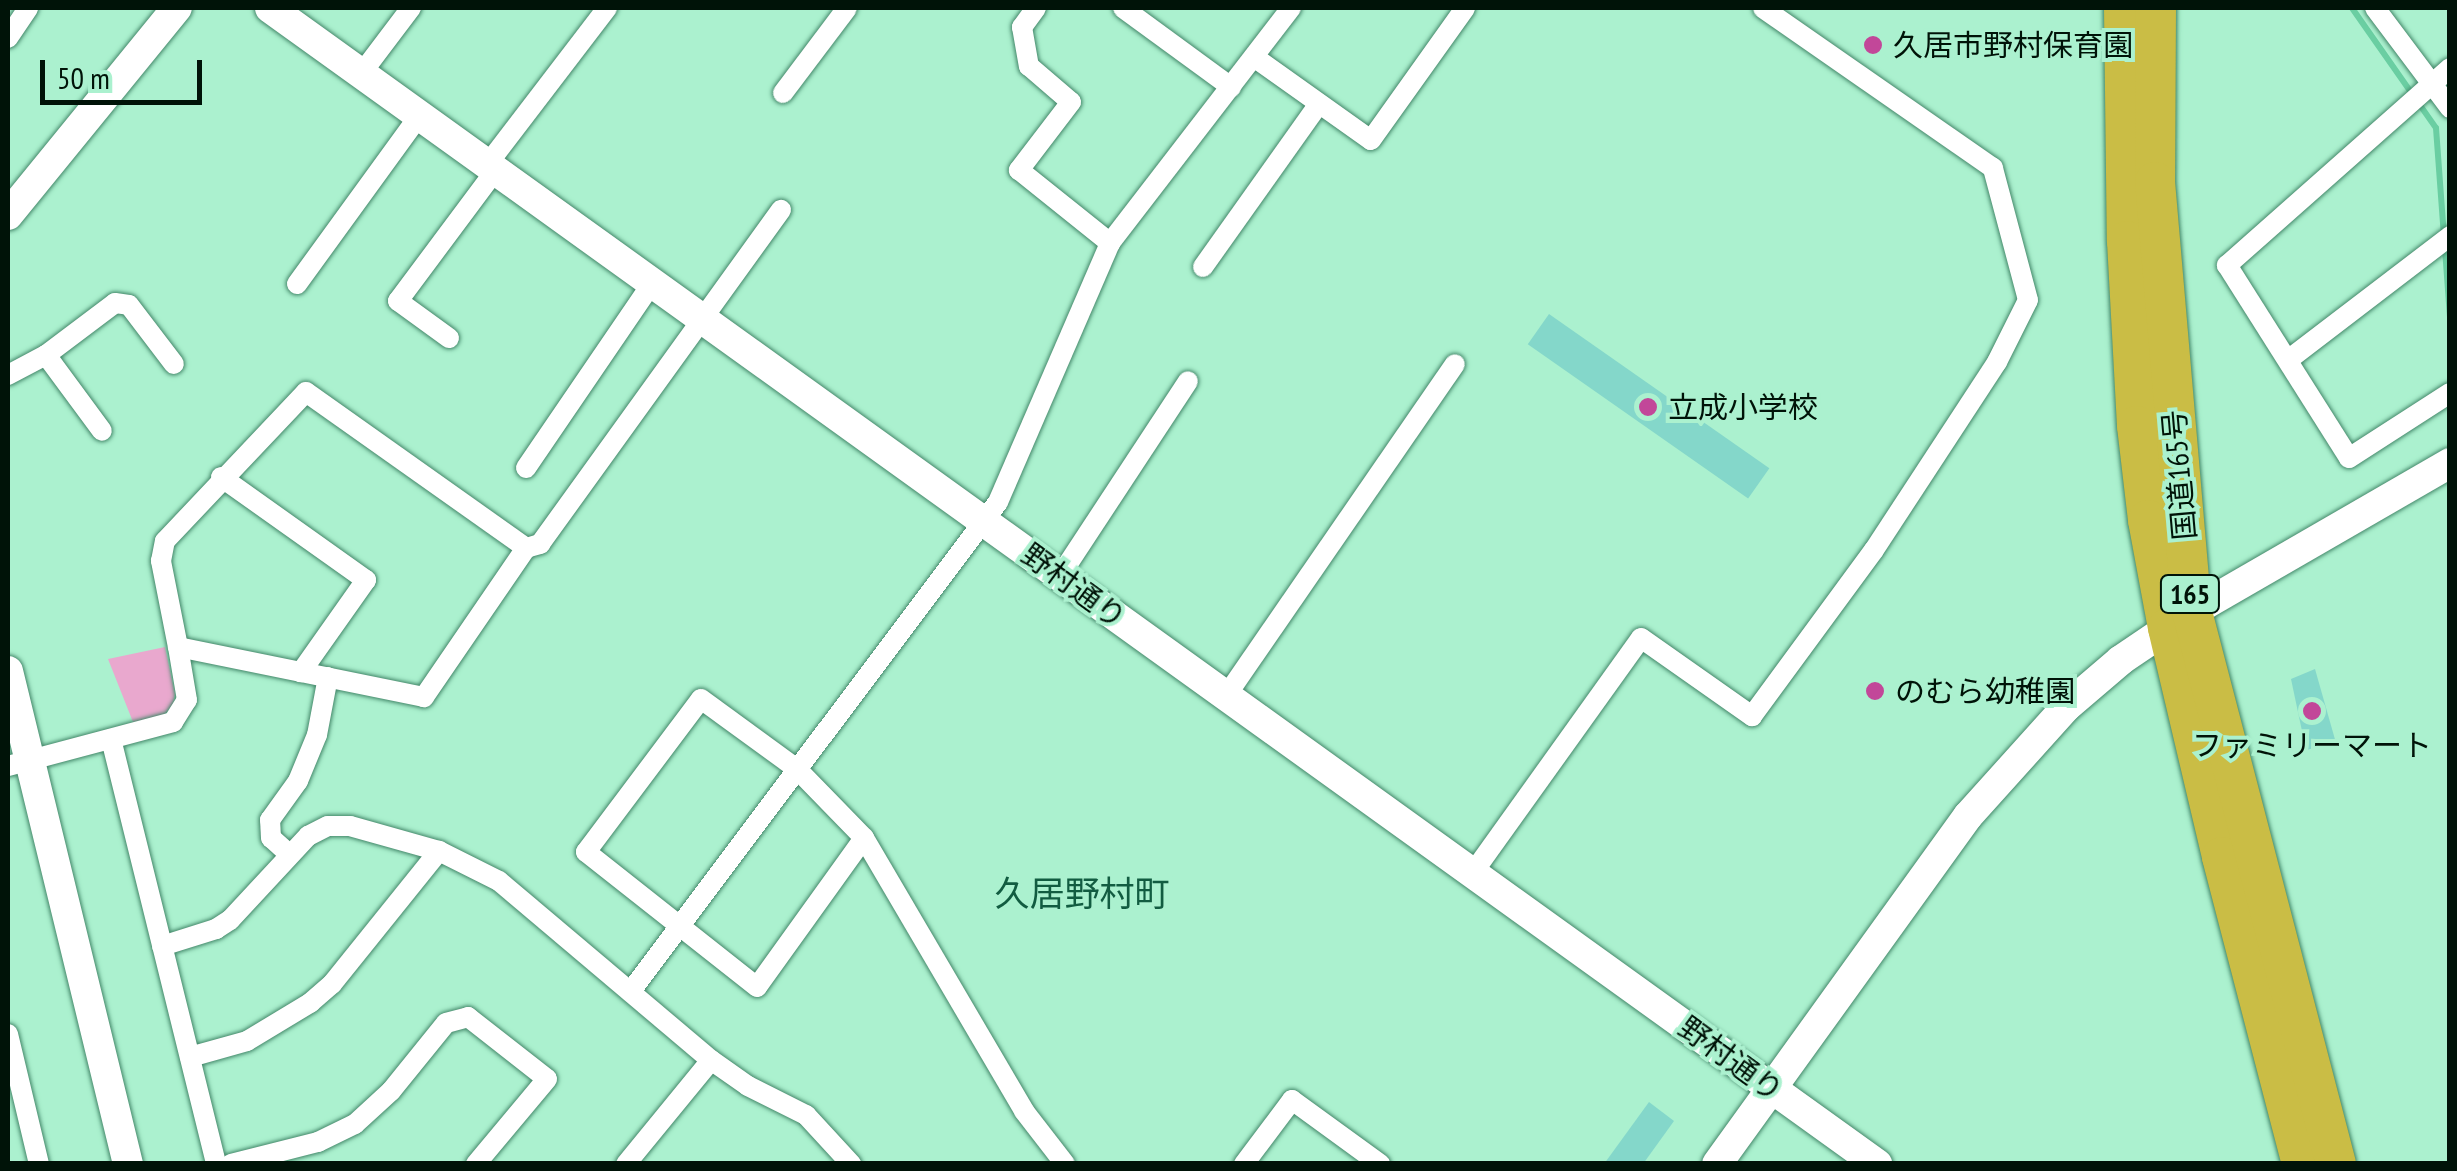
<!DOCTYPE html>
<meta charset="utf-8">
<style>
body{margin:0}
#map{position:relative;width:2457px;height:1171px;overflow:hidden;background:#abf1cf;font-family:"PT Sans Narrow","Noto Sans JP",sans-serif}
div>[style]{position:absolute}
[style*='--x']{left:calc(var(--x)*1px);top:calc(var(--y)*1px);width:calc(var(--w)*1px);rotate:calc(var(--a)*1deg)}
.green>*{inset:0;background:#e9a8ce}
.stream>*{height:6px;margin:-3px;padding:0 3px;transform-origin:3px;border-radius:3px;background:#6acea2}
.building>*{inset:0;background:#84d7ca;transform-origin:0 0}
.roads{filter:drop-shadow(0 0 2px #438769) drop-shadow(0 0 2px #438769)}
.street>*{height:20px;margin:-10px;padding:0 10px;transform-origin:10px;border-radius:10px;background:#fff}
.secondary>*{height:30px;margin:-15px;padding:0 15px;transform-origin:15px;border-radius:15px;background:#fff}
.highway>*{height:40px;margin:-20px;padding:0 20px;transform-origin:20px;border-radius:20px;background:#cabd45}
.dots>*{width:28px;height:28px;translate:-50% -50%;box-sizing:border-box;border:5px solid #abf1cf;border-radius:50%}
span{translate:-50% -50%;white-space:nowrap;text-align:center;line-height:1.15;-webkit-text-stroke:8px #abf1cf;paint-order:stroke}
.shield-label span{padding:2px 8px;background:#abf1cf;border:2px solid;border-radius:8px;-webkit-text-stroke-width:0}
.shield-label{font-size:28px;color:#001308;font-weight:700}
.poi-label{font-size:30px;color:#001308}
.left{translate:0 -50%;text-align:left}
.street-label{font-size:30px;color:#001308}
.quarter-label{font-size:35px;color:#125c41}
.frame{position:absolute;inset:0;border:10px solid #001308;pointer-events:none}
.scale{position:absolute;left:40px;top:60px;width:162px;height:45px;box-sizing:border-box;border:5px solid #001308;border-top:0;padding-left:12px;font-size:30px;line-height:35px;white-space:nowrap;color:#001308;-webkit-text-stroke:8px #abf1cf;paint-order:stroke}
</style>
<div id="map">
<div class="green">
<i style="clip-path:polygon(165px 647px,175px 694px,173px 704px,163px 716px,133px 722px,108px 659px)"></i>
</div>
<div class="stream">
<i style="--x:2352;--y:8;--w:146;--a:55"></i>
<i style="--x:2436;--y:128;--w:108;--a:85.8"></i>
<i style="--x:2445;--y:249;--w:68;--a:85.8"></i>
</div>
<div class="building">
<i style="left:1549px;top:314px;width:269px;height:37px;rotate:35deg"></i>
<i style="clip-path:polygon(2315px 669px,2336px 743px,2306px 750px,2291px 679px)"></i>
<i style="clip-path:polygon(1649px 1102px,1674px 1121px,1643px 1164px,1604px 1164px)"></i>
</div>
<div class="roads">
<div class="street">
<i style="--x:1036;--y:8;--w:24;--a:126"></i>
<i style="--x:1022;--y:27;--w:40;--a:80"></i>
<i style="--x:1029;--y:66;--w:55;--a:40.6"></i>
<i style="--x:1071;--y:102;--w:86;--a:127.4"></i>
<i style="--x:1019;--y:170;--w:117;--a:38.7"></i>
<i style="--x:1123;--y:8;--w:134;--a:36.2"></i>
<i style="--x:2375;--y:8;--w:125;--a:53.1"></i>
<i style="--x:8;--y:38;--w:36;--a:-56"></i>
<i style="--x:1254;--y:57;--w:143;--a:35.4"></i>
<i style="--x:1371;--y:140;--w:162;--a:-54.5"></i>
<i style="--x:2450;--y:68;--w:298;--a:138.5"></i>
<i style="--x:2227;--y:265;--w:228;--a:57.7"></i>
<i style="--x:2349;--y:458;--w:120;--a:-32.8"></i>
<i style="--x:361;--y:74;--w:83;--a:-52.9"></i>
<i style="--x:783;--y:93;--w:106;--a:-53"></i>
<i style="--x:487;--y:165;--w:198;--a:-52.6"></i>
<i style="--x:1203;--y:267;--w:200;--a:-54.6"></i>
<i style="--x:297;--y:284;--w:208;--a:-54"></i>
<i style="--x:449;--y:338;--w:63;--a:-144"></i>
<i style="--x:398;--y:301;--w:162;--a:-53.3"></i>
<i style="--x:46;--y:355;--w:94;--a:53.6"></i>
<i style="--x:2288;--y:360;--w:204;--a:-37.4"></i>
<i style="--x:8;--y:375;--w:43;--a:-27.8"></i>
<i style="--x:46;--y:355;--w:86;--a:-37"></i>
<i style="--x:115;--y:303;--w:14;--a:8"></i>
<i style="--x:129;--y:305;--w:74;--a:52.7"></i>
<i style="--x:306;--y:392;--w:270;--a:35.3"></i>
<i style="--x:526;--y:548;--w:181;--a:124.4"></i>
<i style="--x:424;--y:697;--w:251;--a:-168.5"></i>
<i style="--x:178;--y:647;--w:88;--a:-101.2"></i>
<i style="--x:161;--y:561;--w:20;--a:-79"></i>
<i style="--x:165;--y:541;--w:205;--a:-46.6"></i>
<i style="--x:526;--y:468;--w:224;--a:-55.7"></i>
<i style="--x:221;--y:477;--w:178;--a:35.4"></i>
<i style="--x:366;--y:580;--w:113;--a:125.2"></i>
<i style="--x:526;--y:548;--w:15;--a:-16"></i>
<i style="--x:540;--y:544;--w:412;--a:-54.2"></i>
<i style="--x:1060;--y:576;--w:233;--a:-56.7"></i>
<i style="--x:1226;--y:696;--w:403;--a:-55.4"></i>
<i style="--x:701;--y:699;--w:119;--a:36.1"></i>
<i style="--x:797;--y:769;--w:96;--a:45.8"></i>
<i style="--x:864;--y:838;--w:183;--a:125.7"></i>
<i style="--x:757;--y:987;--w:218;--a:-141.7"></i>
<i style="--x:586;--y:852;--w:191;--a:-53.1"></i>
<i style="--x:111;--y:739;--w:438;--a:76.1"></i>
<i style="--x:8;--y:766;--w:171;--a:-14.9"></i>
<i style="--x:173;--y:722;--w:26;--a:-58"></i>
<i style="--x:187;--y:700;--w:54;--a:-99.6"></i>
<i style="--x:864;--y:838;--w:316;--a:59.6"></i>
<i style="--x:1024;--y:1111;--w:67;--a:52.3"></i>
<i style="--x:289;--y:854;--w:24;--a:-138"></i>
<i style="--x:271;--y:838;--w:18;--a:-93"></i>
<i style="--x:270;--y:820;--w:48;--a:-54.3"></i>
<i style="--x:298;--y:781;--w:50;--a:-67.6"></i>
<i style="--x:317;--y:735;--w:59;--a:-79.3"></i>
<i style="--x:1472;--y:874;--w:290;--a:-54.4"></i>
<i style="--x:1641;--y:638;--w:136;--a:35.1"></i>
<i style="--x:1752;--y:716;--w:206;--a:-53.7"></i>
<i style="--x:1874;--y:550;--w:225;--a:-56.8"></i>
<i style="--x:1997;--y:362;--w:69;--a:-63.4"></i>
<i style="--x:2028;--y:300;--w:137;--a:-104.9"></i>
<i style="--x:1993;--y:168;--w:280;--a:-145.2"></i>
<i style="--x:162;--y:946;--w:57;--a:-17.5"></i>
<i style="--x:216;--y:929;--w:17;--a:-33"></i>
<i style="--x:230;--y:920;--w:115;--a:-47.1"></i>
<i style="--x:308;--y:836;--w:22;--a:-27"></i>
<i style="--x:328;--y:826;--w:22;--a:0"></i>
<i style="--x:350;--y:826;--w:92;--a:15.7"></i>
<i style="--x:439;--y:851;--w:67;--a:26.6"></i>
<i style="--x:499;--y:881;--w:277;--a:40.2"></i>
<i style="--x:711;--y:1060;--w:45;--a:35.1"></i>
<i style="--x:748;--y:1086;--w:65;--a:26.6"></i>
<i style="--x:806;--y:1115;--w:67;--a:47.4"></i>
<i style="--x:631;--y:991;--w:611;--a:-53.11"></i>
<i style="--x:998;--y:502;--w:282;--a:-66.6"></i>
<i style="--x:1110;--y:243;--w:297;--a:-52.4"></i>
<i style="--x:8;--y:1034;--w:134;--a:76.6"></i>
<i style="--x:190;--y:1057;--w:59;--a:-15.7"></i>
<i style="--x:247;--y:1041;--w:74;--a:-31.1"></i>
<i style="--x:310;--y:1003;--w:29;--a:-41"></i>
<i style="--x:332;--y:984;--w:171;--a:-51.2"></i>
<i style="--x:231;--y:1164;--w:90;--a:-14.2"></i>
<i style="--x:318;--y:1142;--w:41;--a:-25.9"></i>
<i style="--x:355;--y:1124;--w:49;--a:-42.5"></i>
<i style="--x:391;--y:1091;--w:87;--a:-51"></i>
<i style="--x:446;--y:1023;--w:23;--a:-15"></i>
<i style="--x:468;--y:1017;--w:100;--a:38.1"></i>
<i style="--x:547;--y:1079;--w:111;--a:129.9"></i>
<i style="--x:626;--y:1164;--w:134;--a:-50.7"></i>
<i style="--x:1244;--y:1164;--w:80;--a:-53.1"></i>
<i style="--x:1292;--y:1100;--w:109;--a:36"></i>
</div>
<div class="secondary">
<i style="--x:270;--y:8;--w:1980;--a:35.73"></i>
<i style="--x:8;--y:215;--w:267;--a:-50.8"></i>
<i style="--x:8;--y:671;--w:507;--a:76.32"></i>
<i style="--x:1717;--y:1164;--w:429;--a:-54.2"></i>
<i style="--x:1968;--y:816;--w:147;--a:-48"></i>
<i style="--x:2066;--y:707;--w:72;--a:-40.5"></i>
<i style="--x:2121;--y:660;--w:86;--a:-34.1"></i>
<i style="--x:2192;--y:612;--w:298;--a:-30"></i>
</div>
<div class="highway">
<i style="--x:2124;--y:8;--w:233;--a:89.3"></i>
<i style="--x:2127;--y:241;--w:185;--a:86.9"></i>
<i style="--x:2137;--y:426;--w:95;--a:83.3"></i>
<i style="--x:2148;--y:520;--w:110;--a:79.5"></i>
<i style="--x:2168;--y:628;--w:235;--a:76.7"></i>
<i style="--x:2222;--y:857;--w:317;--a:75.4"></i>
<i style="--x:2156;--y:8;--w:174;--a:90.3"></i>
<i style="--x:2155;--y:182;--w:432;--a:85.1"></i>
<i style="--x:2192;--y:612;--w:570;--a:75.38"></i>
</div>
</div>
<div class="dots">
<i style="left:1873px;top:45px;background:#c24799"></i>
<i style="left:1648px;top:407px;background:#c24799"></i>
<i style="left:1875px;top:691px;background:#c24799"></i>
<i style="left:2312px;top:711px;background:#c24799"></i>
</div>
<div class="shield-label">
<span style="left:2190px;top:594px">165</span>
</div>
<div class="poi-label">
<span class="left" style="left:1893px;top:45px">久居市野村保育園</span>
<span class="left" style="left:1668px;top:407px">立成小学校</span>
<span class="left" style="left:1895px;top:691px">のむら幼稚園</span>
<span style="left:2312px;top:745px">ファミリーマート</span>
</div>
<div class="street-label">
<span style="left:2179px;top:475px;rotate:-95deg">国道165号</span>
<span style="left:1074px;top:586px;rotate:36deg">野村通り</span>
<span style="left:1731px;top:1059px;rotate:36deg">野村通り</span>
</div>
<div class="quarter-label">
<span style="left:1082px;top:893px">久居野村町</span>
</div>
<div class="frame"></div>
<div class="scale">50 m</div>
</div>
